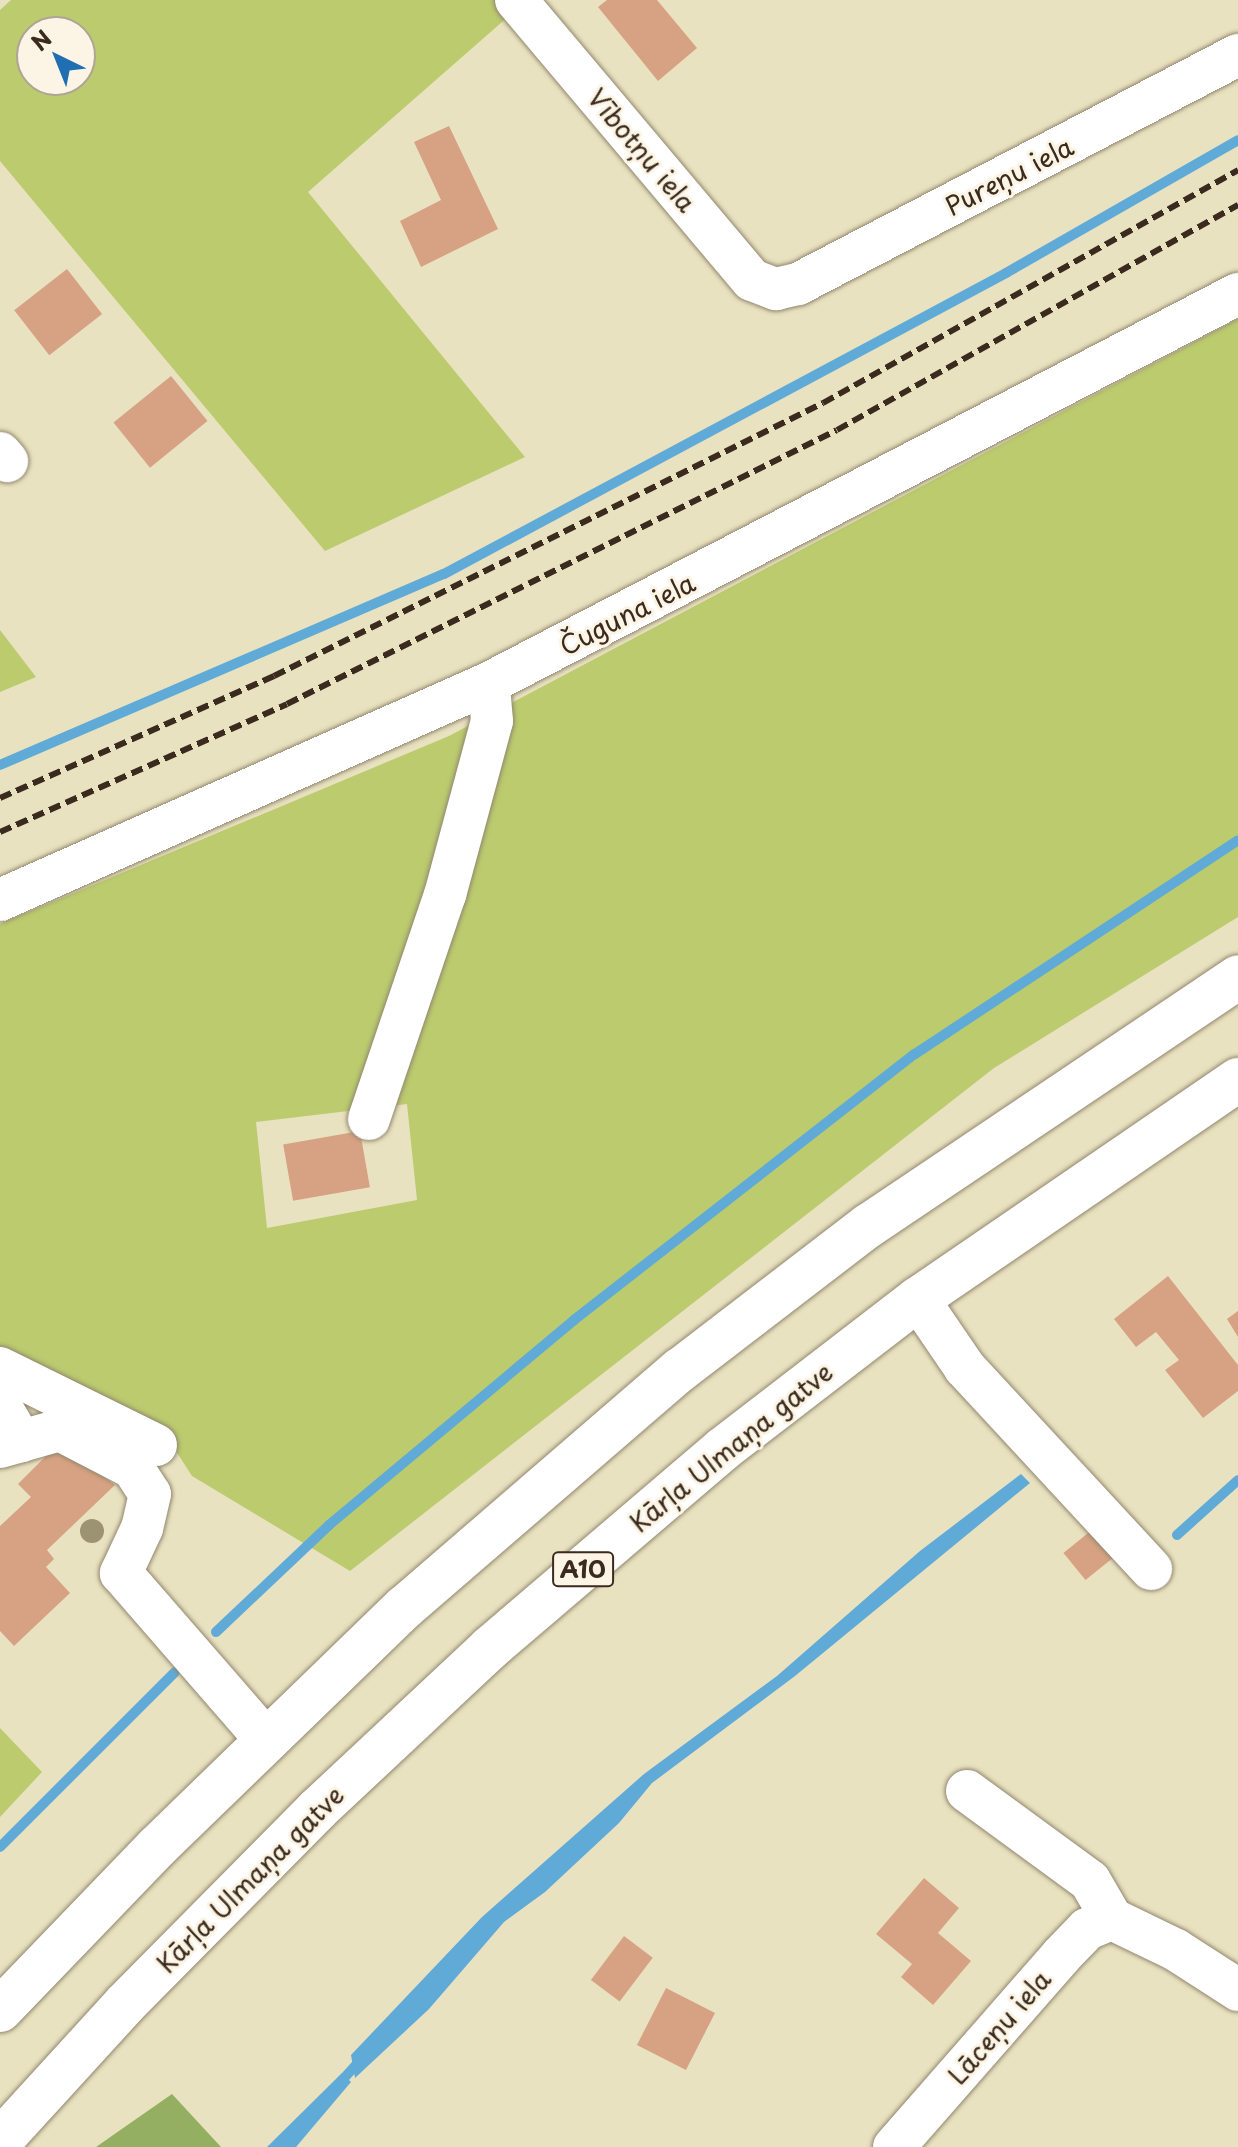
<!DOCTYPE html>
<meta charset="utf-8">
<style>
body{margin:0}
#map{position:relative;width:1238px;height:2147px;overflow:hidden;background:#e9e2c0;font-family:"Playpen Sans",sans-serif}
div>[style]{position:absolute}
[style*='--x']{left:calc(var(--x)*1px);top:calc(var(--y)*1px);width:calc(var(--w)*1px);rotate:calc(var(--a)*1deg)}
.green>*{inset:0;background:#bbcb6e}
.forest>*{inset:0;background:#94af61}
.water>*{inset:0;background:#60aad8}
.stream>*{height:10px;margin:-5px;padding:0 5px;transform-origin:5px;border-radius:5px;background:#60aad8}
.building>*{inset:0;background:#d7a283;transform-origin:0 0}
.roads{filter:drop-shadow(0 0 2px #92866f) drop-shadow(0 0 2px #92866f)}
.minor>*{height:42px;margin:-21px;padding:0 21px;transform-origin:21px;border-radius:21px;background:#fff}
.highway>*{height:44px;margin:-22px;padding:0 22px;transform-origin:22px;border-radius:22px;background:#fff}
.rail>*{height:6px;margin-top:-3px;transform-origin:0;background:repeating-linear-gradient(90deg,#3b2a1e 0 12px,transparent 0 18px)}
.trees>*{width:24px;height:24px;margin:-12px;border-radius:50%;background:#9b9372}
span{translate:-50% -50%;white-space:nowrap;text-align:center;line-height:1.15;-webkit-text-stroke:6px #fcf5e5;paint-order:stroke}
.shield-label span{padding:2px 6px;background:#fcf5e5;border:2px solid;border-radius:6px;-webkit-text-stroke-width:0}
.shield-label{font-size:24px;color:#3b2a1e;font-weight:700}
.street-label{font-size:26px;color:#3b2a1e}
.north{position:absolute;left:16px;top:16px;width:80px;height:80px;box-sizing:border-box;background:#fcf5e5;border:2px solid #afa495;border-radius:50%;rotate:317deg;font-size:22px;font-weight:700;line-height:32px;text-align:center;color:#3b2a1e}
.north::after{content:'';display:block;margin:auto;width:28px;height:36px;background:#1f6fb2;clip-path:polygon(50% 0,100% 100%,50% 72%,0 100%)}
</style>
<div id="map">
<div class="green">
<i style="clip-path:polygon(evenodd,11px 0,497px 0,510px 15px,308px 192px,525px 457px,325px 551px,0 161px,0 10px,11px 0,32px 32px,80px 32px,80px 80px,32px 80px,32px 32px)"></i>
<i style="clip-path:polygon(evenodd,1238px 319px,1238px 917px,994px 1068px,350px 1571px,192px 1476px,163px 1431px,0 1347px,0 924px,449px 736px,1238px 319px,407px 1104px,417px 1200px,267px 1228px,256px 1122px,407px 1104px)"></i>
<i style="clip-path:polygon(0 630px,36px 677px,0 692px)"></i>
<i style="clip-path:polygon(0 1728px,42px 1772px,0 1817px)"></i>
</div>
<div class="forest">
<i style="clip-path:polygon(172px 2094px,221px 2147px,96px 2147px)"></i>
</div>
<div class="water">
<i style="clip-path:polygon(1021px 1474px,1030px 1483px,795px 1676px,652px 1783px,619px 1823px,545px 1892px,504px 1922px,429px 2009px,355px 2078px,351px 2055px,482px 1917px,644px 1774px,777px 1676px,920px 1551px)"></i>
<i style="clip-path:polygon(342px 2073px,351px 2082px,296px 2147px,267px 2147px)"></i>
</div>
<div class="stream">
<i style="--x:0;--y:765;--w:483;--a:-23.3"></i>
<i style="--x:444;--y:574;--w:638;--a:-28.17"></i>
<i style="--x:1006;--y:273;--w:267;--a:-29.8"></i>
<i style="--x:1177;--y:1535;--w:82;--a:-42"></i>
<i style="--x:216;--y:1632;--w:156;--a:-43.4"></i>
<i style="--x:329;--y:1525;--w:319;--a:-39.9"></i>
<i style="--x:574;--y:1320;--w:432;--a:-38"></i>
<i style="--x:915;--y:1054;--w:387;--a:-33.5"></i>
<i style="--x:0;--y:1847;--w:247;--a:-45"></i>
<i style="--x:337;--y:2086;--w:36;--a:-48"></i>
</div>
<div class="building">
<i style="clip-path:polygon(607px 0,657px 0,697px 48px,658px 81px,598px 7px)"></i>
<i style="clip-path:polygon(449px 126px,498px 229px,421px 267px,400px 221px,441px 200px,414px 142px)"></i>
<i style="left:67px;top:269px;width:57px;height:67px;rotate:52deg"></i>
<i style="left:171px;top:376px;width:58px;height:74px;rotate:51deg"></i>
<i style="left:360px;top:1131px;width:57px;height:78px;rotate:80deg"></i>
<i style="clip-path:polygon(1168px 1276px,1238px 1365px,1238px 1391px,1203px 1418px,1165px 1370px,1179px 1360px,1156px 1332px,1136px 1347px,1114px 1319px)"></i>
<i style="clip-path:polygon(1238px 1311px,1238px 1337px,1227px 1319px)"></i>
<i style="clip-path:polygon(59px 1443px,115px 1485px,47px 1550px,54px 1559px,46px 1567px,70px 1593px,14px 1646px,0 1631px,0 1526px,31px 1497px,18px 1484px)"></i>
<i style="left:1093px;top:1529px;width:35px;height:38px;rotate:51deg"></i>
<i style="clip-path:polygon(924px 1878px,959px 1908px,938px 1933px,971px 1961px,933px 2005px,901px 1977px,912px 1964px,876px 1934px)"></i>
<i style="left:624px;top:1936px;width:36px;height:55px;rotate:37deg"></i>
<i style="left:666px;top:1988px;width:55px;height:64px;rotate:27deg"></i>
</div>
<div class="roads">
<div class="minor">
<i style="--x:516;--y:0;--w:366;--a:49.9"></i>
<i style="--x:752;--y:280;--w:26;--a:21"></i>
<i style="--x:776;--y:289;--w:23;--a:-13"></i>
<i style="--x:798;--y:284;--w:496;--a:-27.5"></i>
<i style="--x:0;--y:453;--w:11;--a:49"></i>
<i style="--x:0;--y:900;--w:535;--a:-23.93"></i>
<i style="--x:489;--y:683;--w:844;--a:-27.45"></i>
<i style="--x:369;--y:1119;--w:237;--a:-71.3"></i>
<i style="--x:445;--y:895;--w:180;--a:-74.9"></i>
<i style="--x:492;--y:721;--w:38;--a:-95"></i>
<i style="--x:918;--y:1299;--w:83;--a:55.7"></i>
<i style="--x:965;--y:1368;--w:274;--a:47.2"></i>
<i style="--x:0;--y:1368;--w:174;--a:26.3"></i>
<i style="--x:0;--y:1405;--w:42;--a:59.7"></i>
<i style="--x:0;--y:1447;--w:62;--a:-15.8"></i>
<i style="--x:60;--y:1430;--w:82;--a:27.5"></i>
<i style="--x:133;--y:1468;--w:31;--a:57"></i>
<i style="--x:150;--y:1494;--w:35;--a:103"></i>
<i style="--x:142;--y:1528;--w:50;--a:115"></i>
<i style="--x:121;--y:1573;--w:221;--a:49"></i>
<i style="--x:967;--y:1791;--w:152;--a:36.2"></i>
<i style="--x:1090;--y:1881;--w:44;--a:59.9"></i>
<i style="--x:1112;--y:1919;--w:71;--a:25.8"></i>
<i style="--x:1176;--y:1950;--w:74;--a:32.8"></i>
<i style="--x:894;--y:2147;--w:255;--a:-48.8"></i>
<i style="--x:1062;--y:1955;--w:36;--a:-46"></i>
<i style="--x:1087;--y:1929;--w:27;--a:-22"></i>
</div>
<div class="highway">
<i style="--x:0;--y:2010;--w:226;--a:-46.1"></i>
<i style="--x:157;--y:1847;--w:345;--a:-44.1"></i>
<i style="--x:405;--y:1607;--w:363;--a:-40.8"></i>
<i style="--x:680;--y:1370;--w:237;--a:-37.5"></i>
<i style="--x:868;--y:1226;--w:446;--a:-33.9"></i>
<i style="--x:0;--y:2141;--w:185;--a:-47.6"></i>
<i style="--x:125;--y:2004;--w:274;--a:-45.3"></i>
<i style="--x:318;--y:1809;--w:236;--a:-43.1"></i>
<i style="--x:490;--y:1648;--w:306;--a:-40.5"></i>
<i style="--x:723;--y:1449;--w:246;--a:-37.6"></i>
<i style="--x:918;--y:1299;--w:388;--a:-34.4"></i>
</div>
</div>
<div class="rail">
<i style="--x:0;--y:798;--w:300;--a:-24"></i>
<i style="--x:274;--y:676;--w:613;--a:-26.44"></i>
<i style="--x:823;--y:403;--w:476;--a:-29.3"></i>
<i style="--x:0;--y:832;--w:314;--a:-24"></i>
<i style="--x:287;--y:704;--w:614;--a:-26.48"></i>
<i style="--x:837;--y:430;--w:460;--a:-29.3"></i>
</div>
<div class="trees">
<i style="left:92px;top:1531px"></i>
</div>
<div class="shield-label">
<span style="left:583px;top:1569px">A10</span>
</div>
<div class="street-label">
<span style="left:642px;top:150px;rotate:50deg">Vībotņu iela</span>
<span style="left:1009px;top:176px;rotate:-27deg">Pureņu iela</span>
<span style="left:627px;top:614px;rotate:-27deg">Čuguna iela</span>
<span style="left:731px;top:1447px;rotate:-39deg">Kārļa Ulmaņa gatve</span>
<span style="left:250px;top:1879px;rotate:-45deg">Kārļa Ulmaņa gatve</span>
<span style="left:999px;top:2027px;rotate:-49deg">Lāceņu iela</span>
</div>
<div class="north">N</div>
</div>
